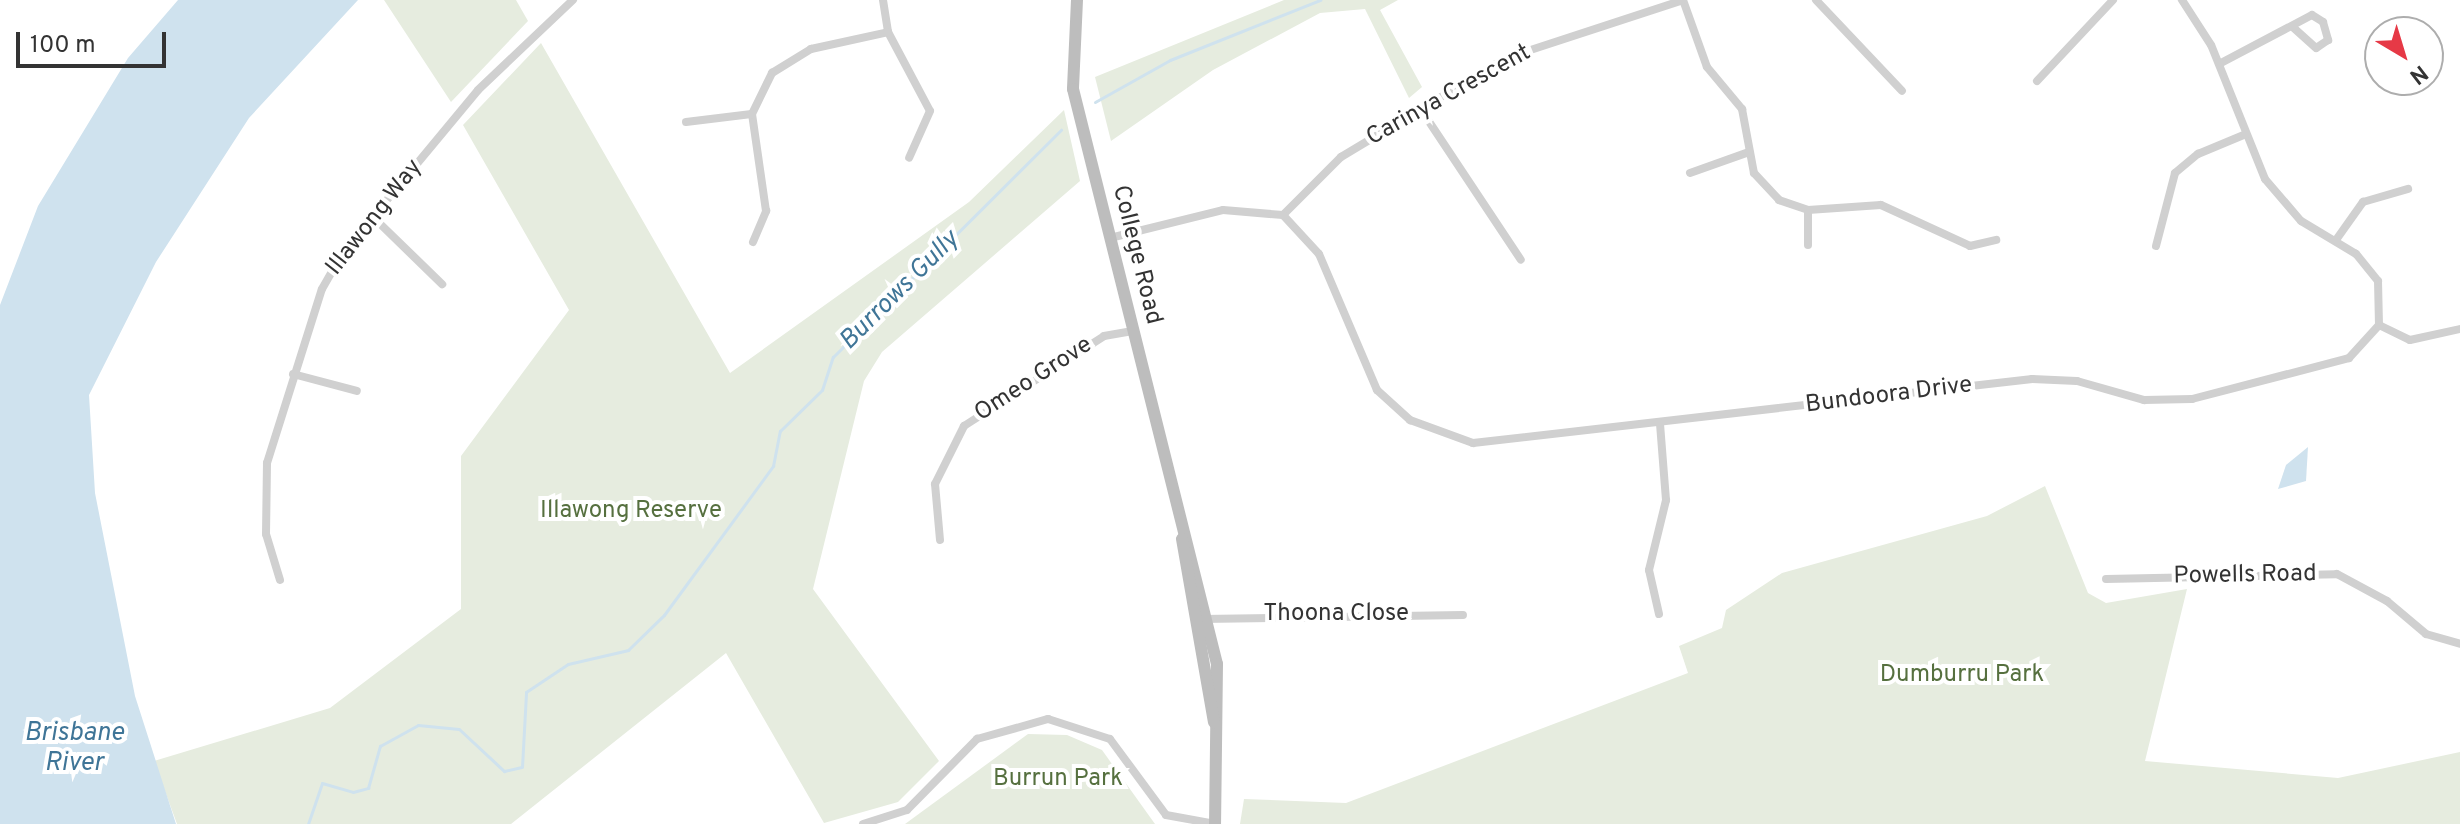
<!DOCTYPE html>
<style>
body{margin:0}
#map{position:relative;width:2460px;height:824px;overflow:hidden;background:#fff;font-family:Overpass,sans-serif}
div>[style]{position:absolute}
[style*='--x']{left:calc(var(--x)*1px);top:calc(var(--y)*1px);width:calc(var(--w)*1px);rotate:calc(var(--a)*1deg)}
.green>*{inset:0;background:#e6ecdf}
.water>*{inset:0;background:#cfe2ee}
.stream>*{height:3px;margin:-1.5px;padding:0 1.5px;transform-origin:1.5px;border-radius:1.5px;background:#cfe2ee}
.minor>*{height:8px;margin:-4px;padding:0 4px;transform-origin:4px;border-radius:4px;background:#d0d0d0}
.secondary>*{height:12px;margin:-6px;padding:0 6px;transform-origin:6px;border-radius:6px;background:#bdbdbd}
span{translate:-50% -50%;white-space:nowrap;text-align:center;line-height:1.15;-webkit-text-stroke:8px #fff;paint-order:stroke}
.street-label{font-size:24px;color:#333}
.park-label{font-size:24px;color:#56703f}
.water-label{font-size:26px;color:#3f7597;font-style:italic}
.north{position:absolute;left:2364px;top:16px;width:80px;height:80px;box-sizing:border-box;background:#fff;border:2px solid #adadad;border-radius:50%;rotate:142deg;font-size:22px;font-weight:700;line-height:32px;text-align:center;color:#333}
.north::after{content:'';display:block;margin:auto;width:28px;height:36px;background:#e63946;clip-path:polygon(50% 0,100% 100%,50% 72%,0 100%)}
.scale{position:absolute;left:16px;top:32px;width:150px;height:36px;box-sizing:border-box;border:4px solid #333;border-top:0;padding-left:10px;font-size:24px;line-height:28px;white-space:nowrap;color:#333;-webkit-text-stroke:6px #fff;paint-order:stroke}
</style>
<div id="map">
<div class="green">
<i style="clip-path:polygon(384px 0,516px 0,528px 21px,451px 102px)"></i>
<i style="clip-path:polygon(1284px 0,1398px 0,1380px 10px,1422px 87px,1409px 98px,1365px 9px,1320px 13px,1213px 70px,1111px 141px,1095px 77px)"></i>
<i style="clip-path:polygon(541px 43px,730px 373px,969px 202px,1064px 110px,1080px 181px,882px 352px,864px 381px,813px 589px,939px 761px,898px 802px,824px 823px,726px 653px,511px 824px,177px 824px,154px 761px,330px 708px,461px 609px,461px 456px,569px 310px,463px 125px)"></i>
<i style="clip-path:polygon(2045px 486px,2088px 593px,2106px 603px,2187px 589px,2145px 761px,2338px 778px,2460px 752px,2460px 824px,1240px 824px,1244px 799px,1346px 803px,1688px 673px,1679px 646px,1722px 628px,1726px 610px,1782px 573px,1987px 516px)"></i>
<i style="clip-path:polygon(1028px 734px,1067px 735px,1102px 750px,1155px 824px,905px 824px)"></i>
</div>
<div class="water">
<i style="clip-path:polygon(178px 0,358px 0,249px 118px,156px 262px,89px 395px,95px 493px,135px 696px,176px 824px,0 824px,0 305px,38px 206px,128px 58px)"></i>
<i style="clip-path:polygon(2308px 447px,2306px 481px,2278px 489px,2286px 465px)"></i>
</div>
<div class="stream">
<i style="--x:1095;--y:102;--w:86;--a:-29.2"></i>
<i style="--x:1170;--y:60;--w:162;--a:-21.8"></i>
<i style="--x:308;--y:824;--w:43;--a:-71.1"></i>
<i style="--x:322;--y:783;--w:32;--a:16"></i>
<i style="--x:353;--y:792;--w:16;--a:-15"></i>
<i style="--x:368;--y:788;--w:44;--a:-74.1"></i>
<i style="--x:380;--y:746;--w:43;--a:-28.9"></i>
<i style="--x:418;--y:725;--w:41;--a:5.6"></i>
<i style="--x:459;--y:729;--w:62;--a:43"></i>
<i style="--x:504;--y:771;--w:18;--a:-13"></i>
<i style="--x:522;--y:767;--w:75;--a:-86.9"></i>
<i style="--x:526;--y:692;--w:50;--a:-33.7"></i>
<i style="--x:568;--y:664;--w:62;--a:-13.1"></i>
<i style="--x:628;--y:650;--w:50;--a:-44.2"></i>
<i style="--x:664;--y:615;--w:185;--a:-53.8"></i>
<i style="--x:773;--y:466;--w:36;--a:-79"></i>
<i style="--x:780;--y:431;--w:59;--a:-44.3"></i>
<i style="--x:822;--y:390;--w:35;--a:-72"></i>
<i style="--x:833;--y:357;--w:322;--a:-44.9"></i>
</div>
<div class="minor">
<i style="--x:883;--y:0;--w:32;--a:81"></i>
<i style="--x:888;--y:32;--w:89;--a:62"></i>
<i style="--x:930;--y:111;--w:51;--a:114.1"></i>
<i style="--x:1683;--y:0;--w:71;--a:70.3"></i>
<i style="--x:1707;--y:67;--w:55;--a:50.2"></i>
<i style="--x:1742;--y:109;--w:65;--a:79.4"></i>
<i style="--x:1754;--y:173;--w:37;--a:47"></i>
<i style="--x:1779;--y:200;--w:31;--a:19"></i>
<i style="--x:1808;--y:210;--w:73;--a:-3.9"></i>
<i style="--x:1881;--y:205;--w:98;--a:24.7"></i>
<i style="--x:1970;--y:246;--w:27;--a:-13"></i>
<i style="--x:1816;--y:0;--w:125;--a:46.6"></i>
<i style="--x:2219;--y:64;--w:105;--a:-27.8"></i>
<i style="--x:2312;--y:15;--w:13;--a:32"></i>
<i style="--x:2323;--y:22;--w:19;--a:74"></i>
<i style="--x:2328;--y:40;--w:14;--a:146"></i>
<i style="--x:2316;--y:48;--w:31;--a:-138"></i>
<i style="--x:2037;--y:81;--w:111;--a:-46.8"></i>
<i style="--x:1420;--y:108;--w:182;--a:56.4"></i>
<i style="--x:686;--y:122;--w:66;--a:-6.9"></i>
<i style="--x:1690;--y:173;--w:63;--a:-19.6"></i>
<i style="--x:1808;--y:210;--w:35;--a:90"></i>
<i style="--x:1283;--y:215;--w:82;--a:-45"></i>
<i style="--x:1341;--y:157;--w:192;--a:-31"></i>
<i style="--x:1506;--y:58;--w:186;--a:-18.1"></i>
<i style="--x:372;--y:216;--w:98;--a:44.2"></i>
<i style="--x:1110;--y:238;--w:116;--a:-13.9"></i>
<i style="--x:1223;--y:210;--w:60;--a:4.8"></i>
<i style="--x:1283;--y:215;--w:53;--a:47.3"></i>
<i style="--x:1319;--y:254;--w:148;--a:66.9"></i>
<i style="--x:1377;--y:390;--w:45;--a:42.3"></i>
<i style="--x:1410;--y:420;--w:67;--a:20.1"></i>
<i style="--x:1473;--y:443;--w:563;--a:-6.53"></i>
<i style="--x:2032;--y:379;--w:45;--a:2.5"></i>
<i style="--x:2077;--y:381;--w:70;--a:15.8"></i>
<i style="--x:2144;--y:400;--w:48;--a:-1.2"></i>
<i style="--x:2192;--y:399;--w:162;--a:-14.6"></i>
<i style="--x:2349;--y:358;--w:45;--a:-47.7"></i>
<i style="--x:2379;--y:325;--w:44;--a:-91.3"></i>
<i style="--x:2378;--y:281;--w:35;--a:-129"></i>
<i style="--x:2356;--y:254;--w:64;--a:-149"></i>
<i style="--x:2301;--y:221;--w:55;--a:-130.6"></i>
<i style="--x:2265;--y:179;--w:144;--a:-111.9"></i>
<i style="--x:2211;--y:45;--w:54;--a:-122.8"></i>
<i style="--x:2336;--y:240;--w:47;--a:-54.6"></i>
<i style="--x:2363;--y:202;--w:47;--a:-16.1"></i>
<i style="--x:753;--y:242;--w:34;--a:-67"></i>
<i style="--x:766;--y:211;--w:98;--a:-98.2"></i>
<i style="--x:752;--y:114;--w:46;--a:-64"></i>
<i style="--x:772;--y:73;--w:46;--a:-31.6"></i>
<i style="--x:811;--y:49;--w:79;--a:-12.4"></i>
<i style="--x:2156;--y:246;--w:75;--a:-75.4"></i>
<i style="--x:2175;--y:173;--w:30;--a:-40"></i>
<i style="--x:2198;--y:154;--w:52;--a:-22.6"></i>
<i style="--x:2379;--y:325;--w:34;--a:26"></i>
<i style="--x:2410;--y:340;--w:51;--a:-12.4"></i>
<i style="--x:293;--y:374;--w:66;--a:14.9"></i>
<i style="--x:940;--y:540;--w:56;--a:-95.1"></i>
<i style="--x:935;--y:484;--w:65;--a:-63.4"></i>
<i style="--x:964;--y:426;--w:166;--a:-32.7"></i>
<i style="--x:1104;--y:336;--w:29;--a:-10"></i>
<i style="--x:2106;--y:579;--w:231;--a:-1.2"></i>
<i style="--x:2337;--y:574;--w:57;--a:28.4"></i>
<i style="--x:2387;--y:601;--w:51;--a:40.2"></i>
<i style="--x:2426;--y:634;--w:35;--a:16"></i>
<i style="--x:280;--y:580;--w:48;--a:-106.9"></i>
<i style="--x:266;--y:534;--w:71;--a:-89.2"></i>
<i style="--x:267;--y:463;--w:182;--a:-72.5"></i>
<i style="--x:322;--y:289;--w:40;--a:-60.3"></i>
<i style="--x:342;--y:254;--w:213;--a:-50.3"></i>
<i style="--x:478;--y:90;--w:131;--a:-43.5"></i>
<i style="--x:1659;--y:614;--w:45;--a:-102.8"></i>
<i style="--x:1649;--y:570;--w:72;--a:-76.3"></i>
<i style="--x:1666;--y:500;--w:77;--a:-94.5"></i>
<i style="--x:1202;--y:619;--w:261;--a:-0.9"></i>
<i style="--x:863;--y:824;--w:46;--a:-17.7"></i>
<i style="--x:907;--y:810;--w:100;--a:-45.4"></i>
<i style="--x:977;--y:739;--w:74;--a:-15.7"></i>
<i style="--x:1048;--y:719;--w:65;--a:17.9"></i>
<i style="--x:1110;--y:739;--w:94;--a:53.6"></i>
<i style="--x:1166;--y:815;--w:50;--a:10.4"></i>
</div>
<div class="secondary">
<i style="--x:1077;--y:0;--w:89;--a:92.6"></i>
<i style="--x:1073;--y:89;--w:593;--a:75.94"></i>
<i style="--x:1217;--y:664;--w:160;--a:90.7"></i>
<i style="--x:1182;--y:539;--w:186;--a:80.1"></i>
</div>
<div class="street-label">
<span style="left:1449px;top:96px;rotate:-29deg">Carinya Crescent</span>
<span style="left:375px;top:218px;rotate:-52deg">Illawong Way</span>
<span style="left:1136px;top:255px;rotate:76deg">College Road</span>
<span style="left:1034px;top:380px;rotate:-33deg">Omeo Grove</span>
<span style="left:1889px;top:396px;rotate:-7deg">Bundoora Drive</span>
<span style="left:2245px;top:576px;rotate:-1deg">Powells Road</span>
<span style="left:1336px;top:615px">Thoona Close</span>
</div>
<div class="park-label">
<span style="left:631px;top:512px">Illawong Reserve</span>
<span style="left:1962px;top:676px">Dumburru Park</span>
<span style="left:1058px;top:780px">Burrun Park</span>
</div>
<div class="water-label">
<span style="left:900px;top:291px;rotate:-45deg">Burrows Gully</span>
<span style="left:74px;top:749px">Brisbane<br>River</span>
</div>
<div class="north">N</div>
<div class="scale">100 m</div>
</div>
